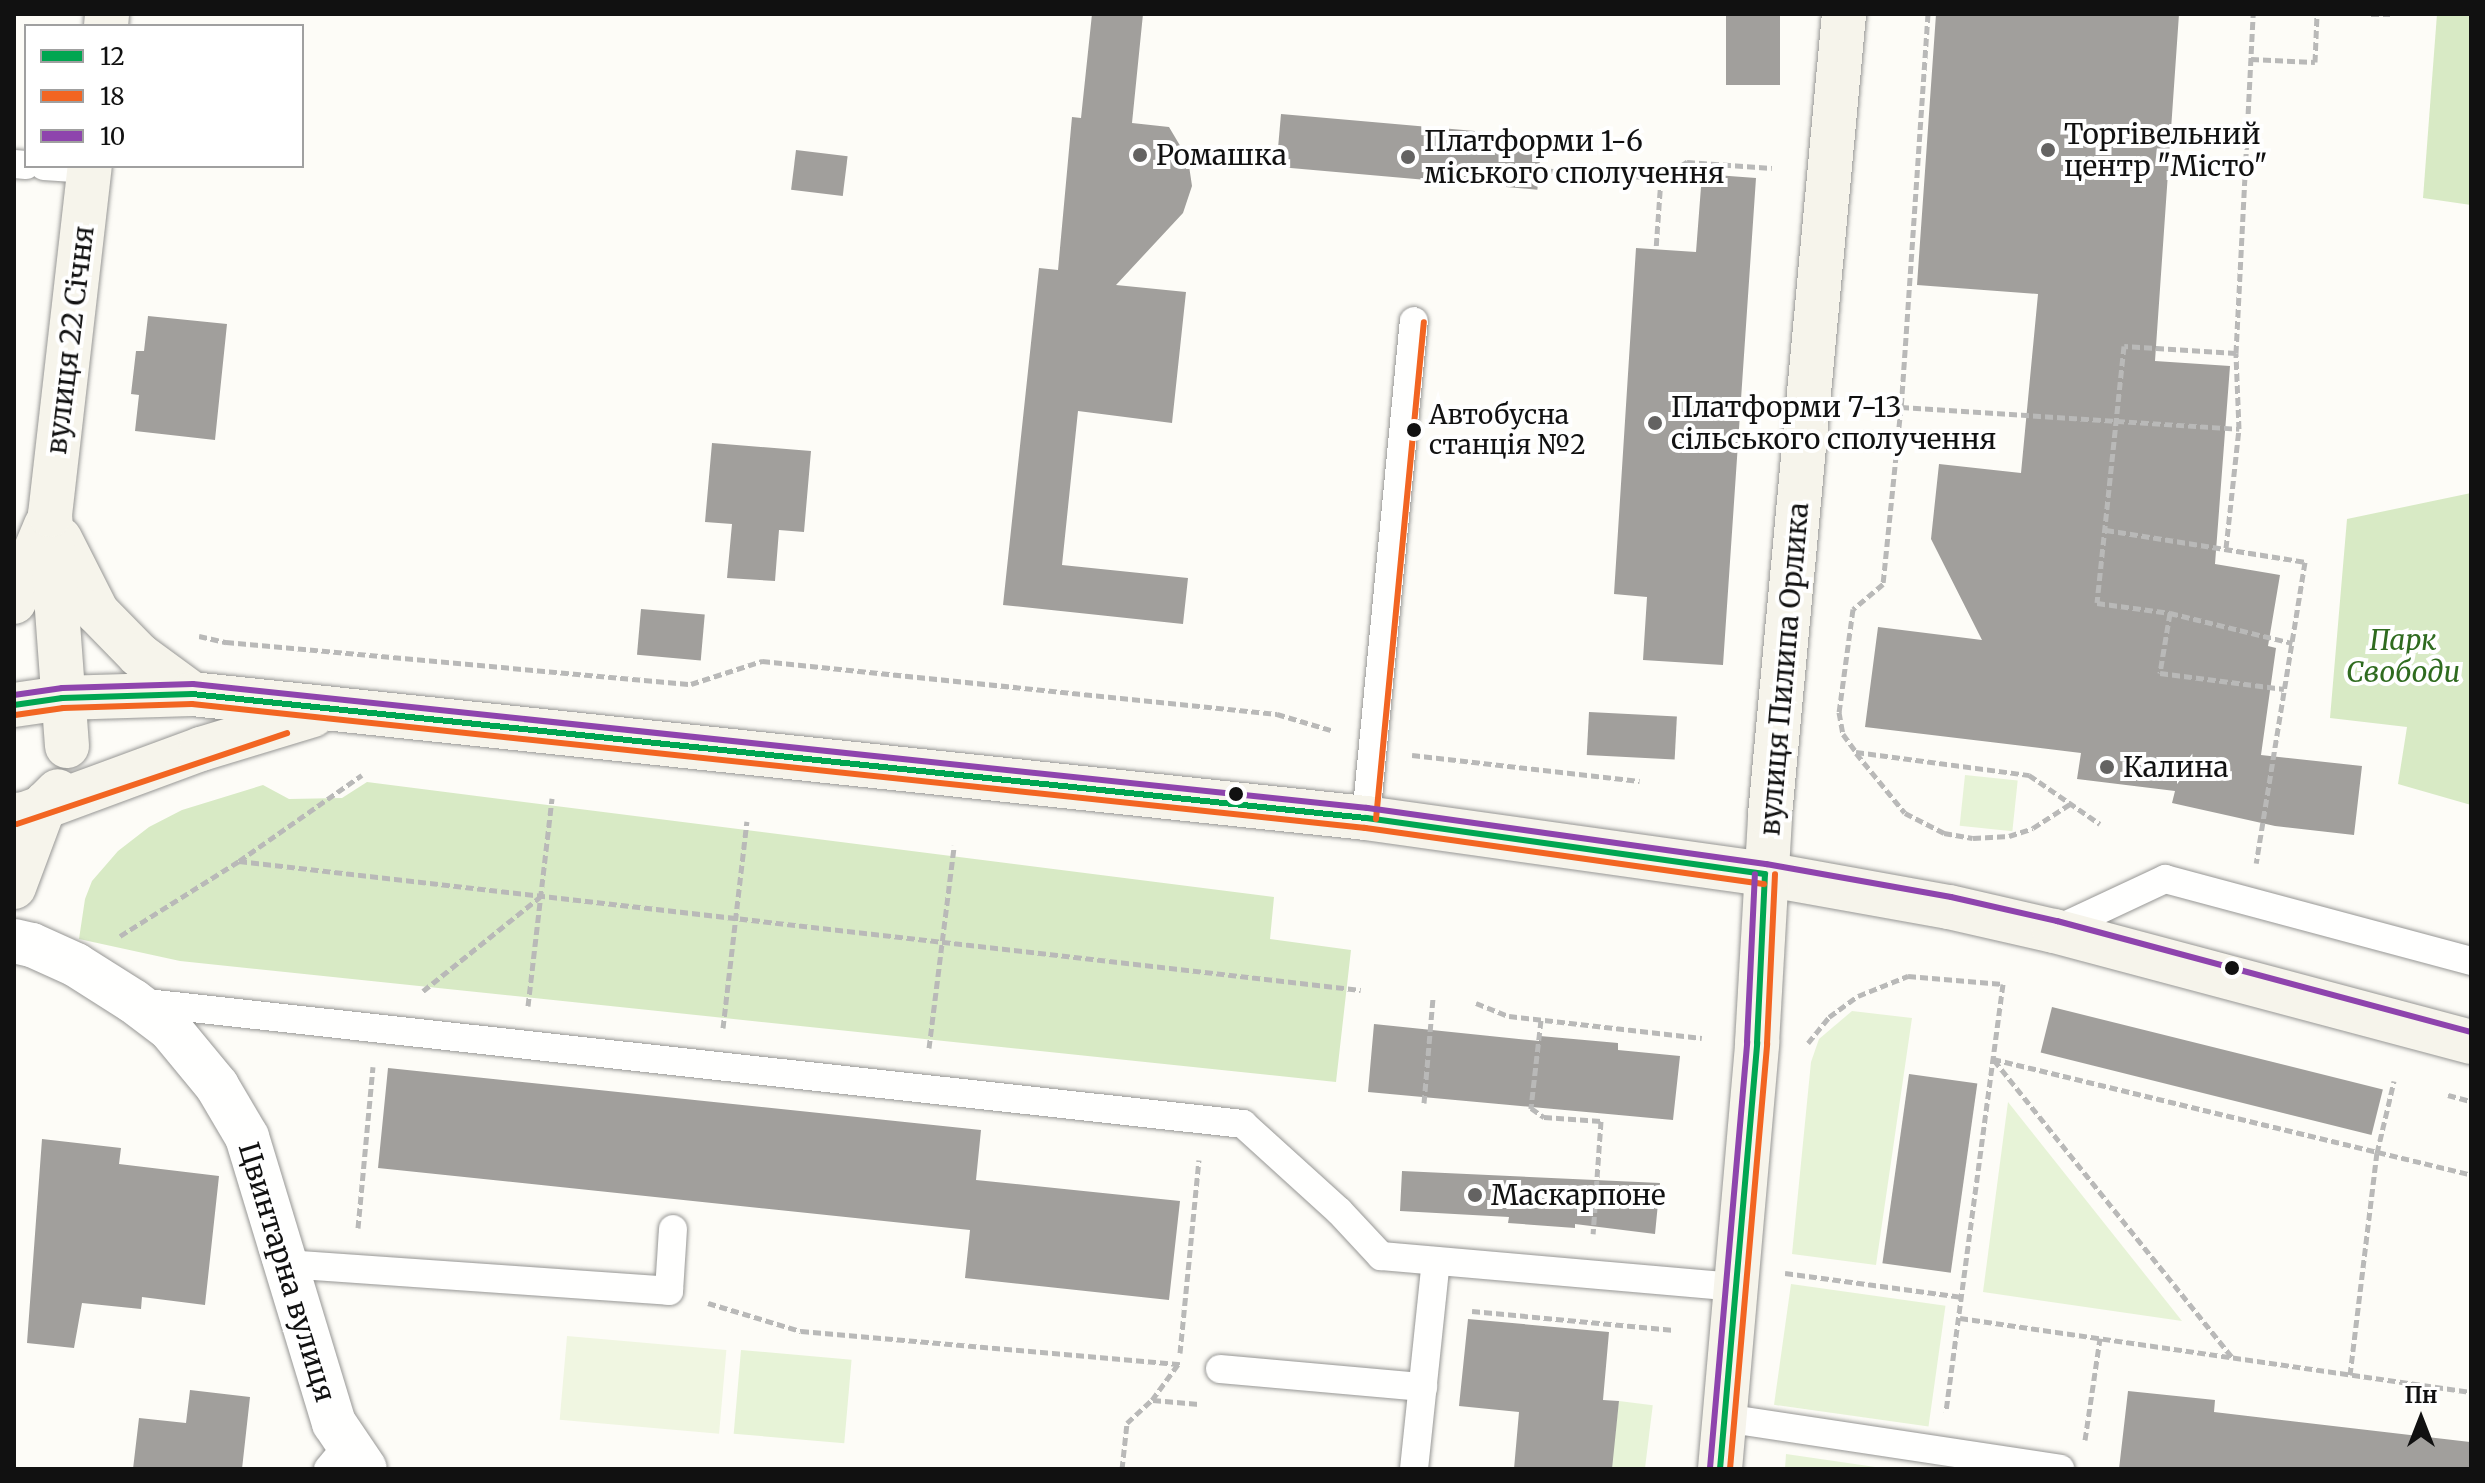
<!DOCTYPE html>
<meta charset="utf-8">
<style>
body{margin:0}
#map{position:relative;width:2485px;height:1483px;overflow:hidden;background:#fdfcf7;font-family:Merriweather,serif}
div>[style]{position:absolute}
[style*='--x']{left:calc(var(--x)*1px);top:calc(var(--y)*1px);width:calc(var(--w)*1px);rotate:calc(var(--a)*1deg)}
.green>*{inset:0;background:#e7f3d7;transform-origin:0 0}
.forest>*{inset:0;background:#d8eac5}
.pitch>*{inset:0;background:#f0f6e1;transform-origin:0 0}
.building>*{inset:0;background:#a19f9c;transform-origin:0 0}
.path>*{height:5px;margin-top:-2.5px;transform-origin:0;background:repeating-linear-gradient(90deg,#b9b9b8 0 8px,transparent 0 12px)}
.roads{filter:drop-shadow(0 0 2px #979795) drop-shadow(0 0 2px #979795)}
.lane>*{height:28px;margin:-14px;padding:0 14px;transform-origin:14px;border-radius:14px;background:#fffffe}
.street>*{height:44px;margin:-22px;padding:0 22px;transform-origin:22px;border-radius:22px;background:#fffffe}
.secondary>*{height:44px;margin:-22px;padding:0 22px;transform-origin:22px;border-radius:22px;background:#f6f4eb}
.bus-1>*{height:6px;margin:-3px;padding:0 3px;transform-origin:3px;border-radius:3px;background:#00a651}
.bus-2>*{height:6px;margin:-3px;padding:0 3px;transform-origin:3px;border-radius:3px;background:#f26522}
.bus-3>*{height:6px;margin:-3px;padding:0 3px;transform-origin:3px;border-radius:3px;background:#8e44ad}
.dots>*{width:22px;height:22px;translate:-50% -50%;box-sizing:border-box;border:4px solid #fff;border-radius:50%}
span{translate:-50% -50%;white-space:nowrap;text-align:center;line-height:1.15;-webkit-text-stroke:8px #fff;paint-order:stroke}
.bus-label{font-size:26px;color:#111}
.left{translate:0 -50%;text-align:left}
.poi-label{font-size:28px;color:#111}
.street-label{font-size:28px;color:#111}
.park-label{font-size:28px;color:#2f6b1f;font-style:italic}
.frame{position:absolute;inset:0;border:16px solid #111;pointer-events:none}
.legend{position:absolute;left:24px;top:24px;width:280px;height:144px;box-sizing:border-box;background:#fff;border:2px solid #a0a0a0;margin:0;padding:10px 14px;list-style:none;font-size:24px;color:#111}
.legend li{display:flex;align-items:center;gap:16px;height:40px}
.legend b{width:40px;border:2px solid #a0a0a0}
.north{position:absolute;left:2381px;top:1379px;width:80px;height:80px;-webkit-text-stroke:6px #fff;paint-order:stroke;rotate:0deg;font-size:22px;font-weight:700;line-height:32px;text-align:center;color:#111}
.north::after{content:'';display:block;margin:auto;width:28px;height:36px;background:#111;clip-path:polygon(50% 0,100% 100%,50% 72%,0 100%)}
</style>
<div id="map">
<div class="green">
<i style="left:1965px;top:775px;width:53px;height:51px;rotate:6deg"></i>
<i style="clip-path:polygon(1852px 1011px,1912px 1018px,1876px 1265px,1792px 1254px,1811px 1062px,1819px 1039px)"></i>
<i style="clip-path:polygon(2008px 1102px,2182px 1321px,1983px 1292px)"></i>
<i style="left:1791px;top:1284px;width:156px;height:122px;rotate:8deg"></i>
<i style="left:741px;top:1350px;width:111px;height:84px;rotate:5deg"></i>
<i style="left:1619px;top:1401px;width:34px;height:68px;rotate:7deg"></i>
<i style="clip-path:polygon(1786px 1454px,1889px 1469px,1785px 1469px)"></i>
</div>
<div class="forest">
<i style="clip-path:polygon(2437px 14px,2471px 14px,2471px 205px,2423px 198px)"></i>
<i style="clip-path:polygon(2471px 493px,2471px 805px,2398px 784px,2407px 727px,2330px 718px,2347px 519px)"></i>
<i style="clip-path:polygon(367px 782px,1274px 897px,1270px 939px,1351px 950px,1336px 1082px,180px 961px,79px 939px,85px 899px,92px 881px,118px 851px,149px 827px,182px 810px,263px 785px,289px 799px,342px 798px)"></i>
</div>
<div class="pitch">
<i style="left:567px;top:1336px;width:160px;height:84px;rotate:5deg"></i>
</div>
<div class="building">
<i style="clip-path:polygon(1092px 14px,1143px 14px,1132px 123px,1169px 127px,1188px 159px,1192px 186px,1183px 213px,1116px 285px,1186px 292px,1172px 423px,1078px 411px,1062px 565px,1188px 578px,1183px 624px,1003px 605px,1039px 268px,1058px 270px,1072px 117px,1081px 118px)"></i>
<i style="left:1726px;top:14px;width:54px;height:71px"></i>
<i style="clip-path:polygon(1936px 14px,2179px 14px,2155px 361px,2230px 366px,2215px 564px,2280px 575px,2268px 646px,2276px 648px,2261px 755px,2362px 766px,2354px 835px,2275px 826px,2172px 803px,2175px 791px,2077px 779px,2081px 753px,1865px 727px,1878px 627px,1982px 640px,1931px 539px,1939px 464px,2021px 473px,2038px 294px,1917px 285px)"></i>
<i style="left:1281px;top:114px;width:262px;height:53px;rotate:5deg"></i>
<i style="left:796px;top:150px;width:52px;height:40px;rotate:7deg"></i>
<i style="clip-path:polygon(1702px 174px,1756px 178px,1723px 665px,1643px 660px,1647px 597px,1614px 594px,1636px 248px,1696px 252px)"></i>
<i style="clip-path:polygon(148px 316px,227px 324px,215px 440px,135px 431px,139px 395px,131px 394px,136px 351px,144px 351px)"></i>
<i style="clip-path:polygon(712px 443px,811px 451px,804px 532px,779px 530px,775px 581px,727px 578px,732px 524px,705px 522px)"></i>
<i style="left:641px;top:609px;width:64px;height:46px;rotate:5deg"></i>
<i style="left:1589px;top:712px;width:88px;height:43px;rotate:3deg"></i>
<i style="left:2052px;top:1007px;width:341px;height:47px;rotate:14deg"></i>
<i style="clip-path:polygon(1374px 1024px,1539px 1041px,1540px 1036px,1618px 1043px,1618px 1050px,1680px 1056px,1673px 1120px,1368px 1092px)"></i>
<i style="clip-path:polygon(388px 1068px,981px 1130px,976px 1180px,1180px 1201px,1169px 1300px,965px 1278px,970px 1230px,378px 1168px)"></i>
<i style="left:1909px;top:1074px;width:69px;height:191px;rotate:8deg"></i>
<i style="clip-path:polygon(42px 1139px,121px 1148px,119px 1164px,219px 1176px,205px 1305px,142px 1297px,141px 1309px,82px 1303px,74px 1348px,27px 1343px)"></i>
<i style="clip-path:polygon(1402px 1171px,1660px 1183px,1655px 1234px,1575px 1224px,1575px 1228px,1508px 1223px,1509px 1217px,1400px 1211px)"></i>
<i style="clip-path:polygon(1468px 1319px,1609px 1332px,1603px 1400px,1619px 1401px,1612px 1469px,1514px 1469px,1519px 1412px,1459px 1406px)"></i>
<i style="clip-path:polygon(190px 1390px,250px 1397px,242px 1469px,133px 1469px,139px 1418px,186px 1423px)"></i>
<i style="clip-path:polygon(2128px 1391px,2215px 1400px,2214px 1412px,2470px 1442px,2469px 1469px,2119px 1469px)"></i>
</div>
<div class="path">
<i style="--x:1928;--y:14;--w:394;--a:93.9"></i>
<i style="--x:1901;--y:407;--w:178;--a:95.8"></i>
<i style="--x:1883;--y:584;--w:39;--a:140"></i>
<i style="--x:1853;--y:609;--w:104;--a:97.7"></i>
<i style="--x:1839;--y:712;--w:22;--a:80"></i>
<i style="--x:1843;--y:734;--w:22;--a:54"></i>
<i style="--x:1856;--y:752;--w:175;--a:7.6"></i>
<i style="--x:2029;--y:775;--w:86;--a:34.6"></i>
<i style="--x:2371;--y:14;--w:19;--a:0"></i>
<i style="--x:2251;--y:59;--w:64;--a:2.7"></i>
<i style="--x:2315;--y:62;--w:48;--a:-87.6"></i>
<i style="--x:1539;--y:170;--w:122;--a:3.8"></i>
<i style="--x:1661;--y:178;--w:71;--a:94"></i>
<i style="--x:1661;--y:178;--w:31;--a:-32"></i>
<i style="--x:1687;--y:162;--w:85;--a:4"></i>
<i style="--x:2236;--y:353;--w:112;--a:-176.4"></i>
<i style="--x:2124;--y:346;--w:258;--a:96"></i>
<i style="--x:2097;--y:603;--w:74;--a:7.8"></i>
<i style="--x:2170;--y:613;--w:126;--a:13.8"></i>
<i style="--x:1901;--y:407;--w:339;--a:3.7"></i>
<i style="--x:2106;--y:530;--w:202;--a:9.1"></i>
<i style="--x:2305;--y:562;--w:305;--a:99.2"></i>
<i style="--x:2226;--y:548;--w:120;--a:-83.8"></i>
<i style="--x:2239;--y:429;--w:76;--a:-92.3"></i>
<i style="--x:2236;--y:353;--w:339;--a:-87.1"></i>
<i style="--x:2170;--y:613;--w:61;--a:99.5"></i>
<i style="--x:2160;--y:673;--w:125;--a:7.4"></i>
<i style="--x:199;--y:636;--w:28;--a:13"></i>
<i style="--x:226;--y:642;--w:467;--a:5.2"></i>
<i style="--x:691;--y:684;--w:75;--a:-17.9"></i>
<i style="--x:762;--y:661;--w:518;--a:5.88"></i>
<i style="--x:1277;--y:714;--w:59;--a:16.6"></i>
<i style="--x:1856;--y:753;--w:77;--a:50.8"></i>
<i style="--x:1905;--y:813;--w:44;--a:27.1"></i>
<i style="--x:1944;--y:833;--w:29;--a:10"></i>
<i style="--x:1973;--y:838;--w:36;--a:-3"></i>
<i style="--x:2009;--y:836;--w:25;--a:-18"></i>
<i style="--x:2033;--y:828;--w:44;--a:-33"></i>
<i style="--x:1412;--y:755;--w:229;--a:6.5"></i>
<i style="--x:239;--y:861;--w:1129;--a:6.56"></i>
<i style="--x:120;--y:936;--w:141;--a:-32.2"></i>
<i style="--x:239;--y:861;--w:150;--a:-35"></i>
<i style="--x:423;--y:991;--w:150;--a:-38.8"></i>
<i style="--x:1476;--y:1003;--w:35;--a:22"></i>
<i style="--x:1509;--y:1016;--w:194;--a:6.5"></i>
<i style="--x:528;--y:1006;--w:209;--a:-83.4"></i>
<i style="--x:1541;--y:1020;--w:89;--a:96.5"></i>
<i style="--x:1531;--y:1108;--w:16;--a:35"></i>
<i style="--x:1544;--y:1117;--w:57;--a:4"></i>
<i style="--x:1601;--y:1121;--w:113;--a:94"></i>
<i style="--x:723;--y:1028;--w:208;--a:-83.4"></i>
<i style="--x:1808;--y:1043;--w:33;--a:-51"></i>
<i style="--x:1829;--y:1017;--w:36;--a:-36"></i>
<i style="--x:1858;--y:996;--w:54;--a:-21.8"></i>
<i style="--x:1908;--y:976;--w:95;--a:4.8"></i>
<i style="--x:2003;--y:984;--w:432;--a:97.6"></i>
<i style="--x:929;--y:1048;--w:204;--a:-82.9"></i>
<i style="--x:1993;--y:1059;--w:492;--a:13.6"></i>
<i style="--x:1994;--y:1060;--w:381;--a:51.3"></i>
<i style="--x:2448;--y:1095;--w:24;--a:15"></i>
<i style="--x:1424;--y:1103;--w:105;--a:-85.1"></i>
<i style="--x:358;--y:1228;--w:162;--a:-84.7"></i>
<i style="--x:1785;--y:1273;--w:179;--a:7.7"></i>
<i style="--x:708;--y:1303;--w:97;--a:16.8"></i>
<i style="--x:801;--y:1331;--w:381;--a:5"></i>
<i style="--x:1472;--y:1311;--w:203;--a:5.4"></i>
<i style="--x:1960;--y:1318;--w:516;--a:8.24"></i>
<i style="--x:1180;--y:1353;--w:194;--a:-84.4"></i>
<i style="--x:2350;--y:1375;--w:224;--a:-83.1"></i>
<i style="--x:2377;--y:1153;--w:74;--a:-76.7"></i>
<i style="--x:1153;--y:1400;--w:46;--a:5"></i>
<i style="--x:2085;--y:1440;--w:103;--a:-81.6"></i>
<i style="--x:1122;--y:1469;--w:46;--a:-83.8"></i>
<i style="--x:1127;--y:1423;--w:34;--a:-43"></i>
<i style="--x:1152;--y:1400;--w:46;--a:-53.9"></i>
</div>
<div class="roads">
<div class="lane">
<i style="--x:14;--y:164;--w:12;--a:5"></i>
<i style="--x:44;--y:166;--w:45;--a:3.8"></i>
<i style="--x:1366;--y:818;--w:499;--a:-84.5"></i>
<i style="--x:2054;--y:931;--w:123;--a:-25.1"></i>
<i style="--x:2165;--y:879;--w:317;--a:15"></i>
<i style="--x:138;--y:1002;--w:1112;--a:6.3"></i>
<i style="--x:1243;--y:1124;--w:130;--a:42.2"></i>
<i style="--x:1339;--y:1211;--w:62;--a:47"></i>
<i style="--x:1381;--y:1256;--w:355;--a:5"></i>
<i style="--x:285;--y:1264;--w:385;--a:4"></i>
<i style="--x:669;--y:1291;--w:62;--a:-86.3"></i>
<i style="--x:1220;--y:1369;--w:204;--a:5.1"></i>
<i style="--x:1724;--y:1418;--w:340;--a:8.6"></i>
<i style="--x:328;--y:1469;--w:30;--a:-50"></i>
<i style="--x:1414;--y:1469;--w:209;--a:-84"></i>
</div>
<div class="street">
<i style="--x:14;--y:941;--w:18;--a:13"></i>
<i style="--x:32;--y:945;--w:48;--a:24.4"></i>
<i style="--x:76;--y:965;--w:67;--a:32.3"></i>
<i style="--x:133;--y:1001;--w:46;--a:37.1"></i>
<i style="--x:170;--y:1029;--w:74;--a:50.5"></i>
<i style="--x:217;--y:1086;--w:59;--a:59.5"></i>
<i style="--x:247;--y:1137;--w:299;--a:73.1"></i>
<i style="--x:334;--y:1423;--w:55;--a:56"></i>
</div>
<div class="secondary">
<i style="--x:106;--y:26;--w:12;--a:-85"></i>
<i style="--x:60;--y:539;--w:82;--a:63.1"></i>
<i style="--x:97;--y:612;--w:60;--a:45.7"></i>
<i style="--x:139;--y:655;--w:66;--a:36.3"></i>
<i style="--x:14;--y:602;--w:83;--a:-67.4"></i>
<i style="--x:14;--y:705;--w:49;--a:-8.3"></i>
<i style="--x:62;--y:698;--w:130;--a:-1.8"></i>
<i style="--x:192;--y:694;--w:1181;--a:6.03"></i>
<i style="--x:1366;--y:818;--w:403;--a:8"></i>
<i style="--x:1765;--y:874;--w:187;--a:10.2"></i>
<i style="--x:1949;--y:907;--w:108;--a:12.9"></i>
<i style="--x:2054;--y:931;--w:432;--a:14.9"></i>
<i style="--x:67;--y:746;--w:232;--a:-94.2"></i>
<i style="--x:50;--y:515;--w:351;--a:-83.5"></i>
<i style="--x:14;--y:815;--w:11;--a:-5"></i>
<i style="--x:25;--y:814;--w:188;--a:-20.3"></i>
<i style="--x:201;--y:749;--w:117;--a:-16.9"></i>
<i style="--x:14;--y:887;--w:89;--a:-69.5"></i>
<i style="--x:45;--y:804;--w:18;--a:-45"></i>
<i style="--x:1720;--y:1469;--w:428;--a:-85"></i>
<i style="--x:1757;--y:1043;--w:228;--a:-86.7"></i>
<i style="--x:1770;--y:815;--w:804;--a:-84.72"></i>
</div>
</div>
<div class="bus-1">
<i style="--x:14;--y:705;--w:49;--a:-8.3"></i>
<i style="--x:62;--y:698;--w:130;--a:-1.8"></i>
<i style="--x:192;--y:694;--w:1181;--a:6.03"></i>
<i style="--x:1366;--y:818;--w:403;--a:8"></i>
<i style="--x:1720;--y:1469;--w:428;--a:-85"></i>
<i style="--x:1757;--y:1043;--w:169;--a:-87.3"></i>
</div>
<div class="bus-2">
<i style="--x:15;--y:715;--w:49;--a:-8.3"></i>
<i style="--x:63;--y:708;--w:129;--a:-1.8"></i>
<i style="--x:192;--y:704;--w:1180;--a:6.03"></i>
<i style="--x:1365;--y:828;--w:403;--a:8"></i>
<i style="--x:1376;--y:819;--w:499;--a:-84.5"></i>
<i style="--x:17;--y:824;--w:285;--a:-18.6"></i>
<i style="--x:1730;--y:1469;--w:427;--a:-85"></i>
<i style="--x:1767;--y:1044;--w:170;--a:-87.3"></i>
</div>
<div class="bus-3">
<i style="--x:14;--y:695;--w:49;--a:-8.3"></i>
<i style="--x:62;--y:688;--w:131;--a:-1.7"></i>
<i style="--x:193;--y:684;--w:1181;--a:6.03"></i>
<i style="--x:1367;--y:808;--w:403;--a:8"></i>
<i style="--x:1766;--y:864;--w:188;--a:10.1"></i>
<i style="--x:1951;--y:897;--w:109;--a:12.8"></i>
<i style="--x:2057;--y:921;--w:429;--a:15"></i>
<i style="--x:1710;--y:1468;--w:428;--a:-85"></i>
<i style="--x:1747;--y:1042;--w:168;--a:-87.3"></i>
</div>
<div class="dots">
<i style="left:2048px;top:150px;background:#646362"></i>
<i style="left:1140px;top:155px;background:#646362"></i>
<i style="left:1408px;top:157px;background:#646362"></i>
<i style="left:1655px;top:423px;background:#646362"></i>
<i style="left:1414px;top:430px;background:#111"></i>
<i style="left:2107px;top:767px;background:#646362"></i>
<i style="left:1236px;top:794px;background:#111"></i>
<i style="left:2232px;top:968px;background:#111"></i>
<i style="left:1475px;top:1195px;background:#646362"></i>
</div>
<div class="bus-label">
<span class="left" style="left:1429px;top:430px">Автобусна<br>станція №2</span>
</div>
<div class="poi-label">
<span class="left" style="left:2064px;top:150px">Торгівельний<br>центр "Місто"</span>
<span class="left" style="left:1424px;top:157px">Платформи 1-6<br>міського сполучення</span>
<span class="left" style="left:1156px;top:155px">Ромашка</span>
<span class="left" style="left:1671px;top:423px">Платформи 7-13<br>сільського сполучення</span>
<span class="left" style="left:2123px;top:767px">Калина</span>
<span class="left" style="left:1491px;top:1195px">Маскарпоне</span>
</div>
<div class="street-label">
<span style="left:70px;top:340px;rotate:-83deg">вулиця 22 Січня</span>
<span style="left:1784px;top:669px;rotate:-85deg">вулиця Пилипа Орлика</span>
<span style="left:287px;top:1272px;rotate:73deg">Цвинтарна вулиця</span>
</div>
<div class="park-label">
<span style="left:2403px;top:656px">Парк<br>Свободи</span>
</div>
<div class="frame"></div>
<ul class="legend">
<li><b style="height:10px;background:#00a651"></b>12</li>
<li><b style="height:10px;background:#f26522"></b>18</li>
<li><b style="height:10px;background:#8e44ad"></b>10</li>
</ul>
<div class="north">Пн</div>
</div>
